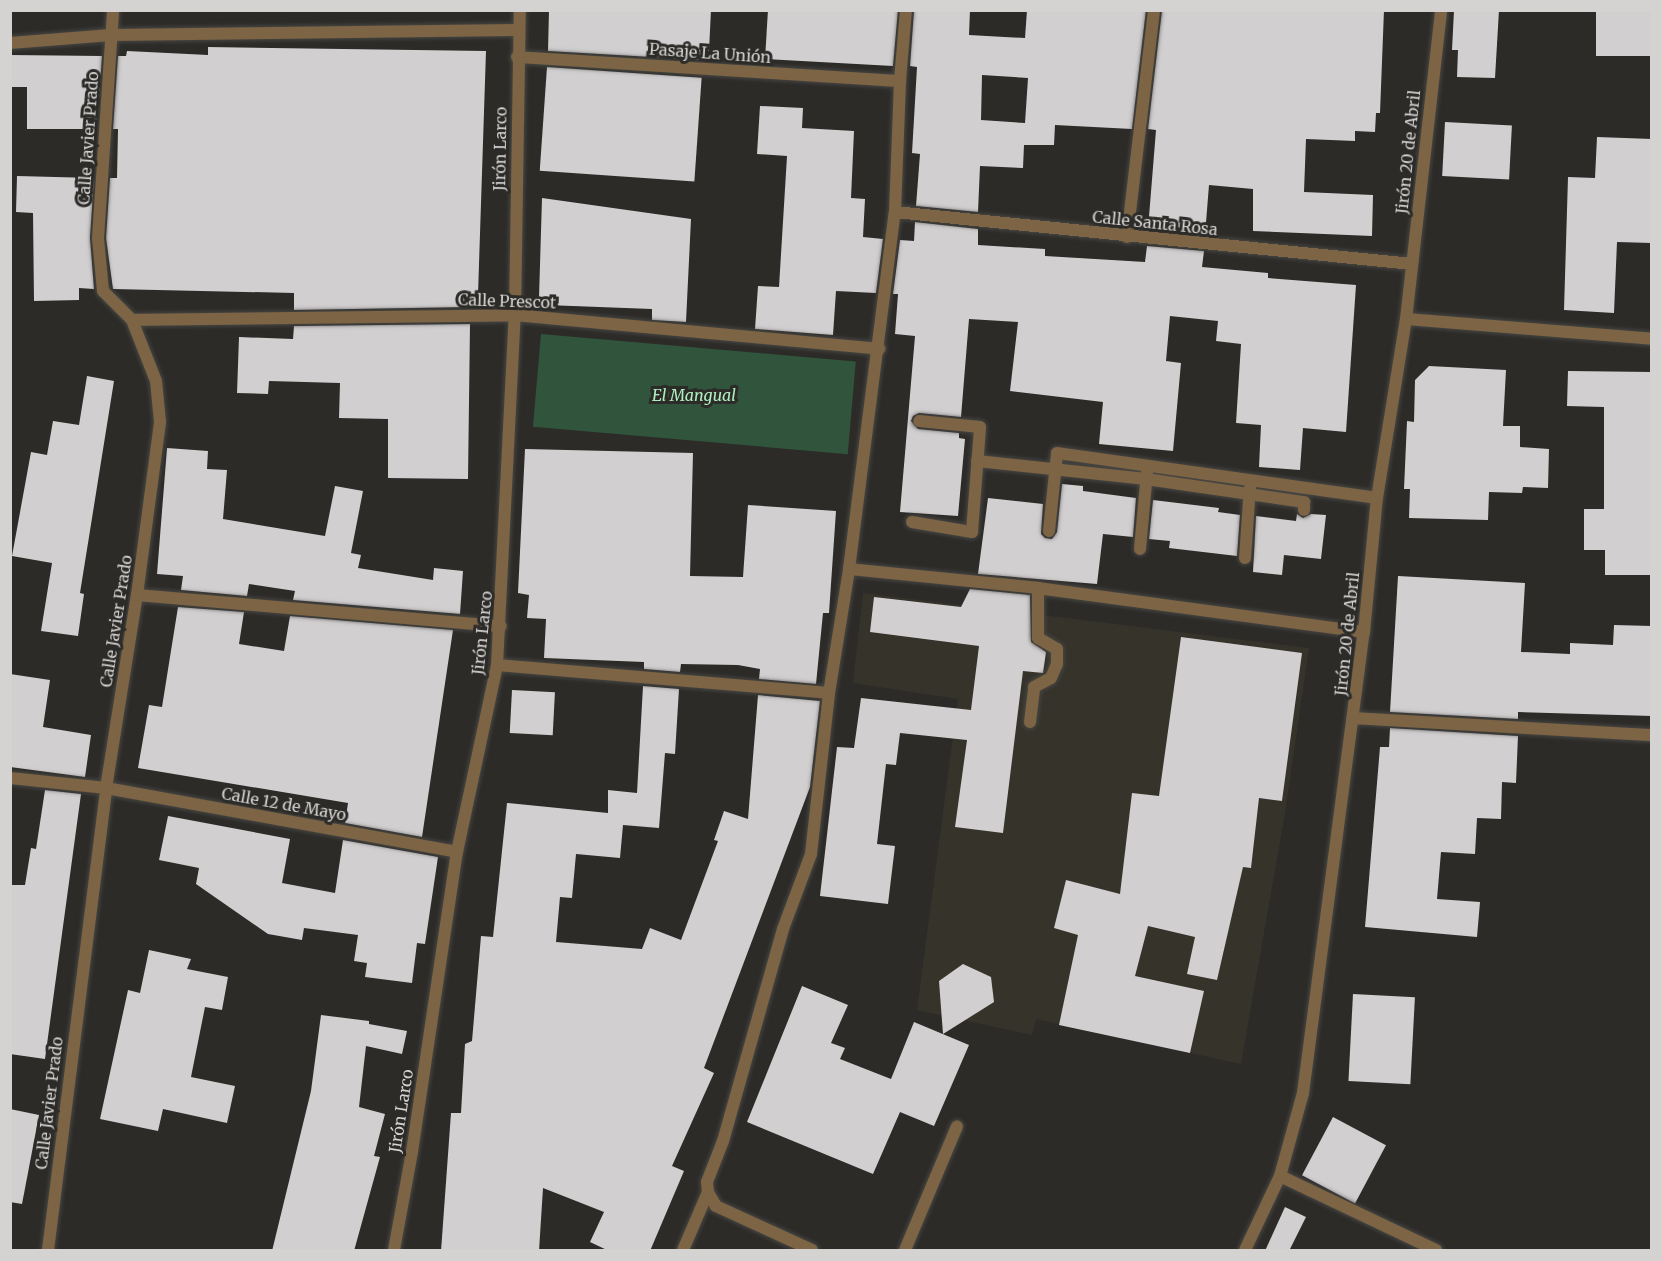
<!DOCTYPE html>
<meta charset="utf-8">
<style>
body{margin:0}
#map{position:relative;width:1662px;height:1261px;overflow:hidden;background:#2c2b28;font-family:Merriweather,serif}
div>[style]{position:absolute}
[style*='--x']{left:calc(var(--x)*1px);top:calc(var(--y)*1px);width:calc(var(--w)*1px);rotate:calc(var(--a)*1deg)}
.built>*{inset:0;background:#36332b}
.green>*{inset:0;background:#31543c;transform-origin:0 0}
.building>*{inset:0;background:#d2cfd1;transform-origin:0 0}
.roads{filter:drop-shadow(0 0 2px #474643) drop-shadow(0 0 2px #474643)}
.lane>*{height:12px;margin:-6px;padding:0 6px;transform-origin:6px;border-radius:6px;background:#7c6444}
.street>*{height:12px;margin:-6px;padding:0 6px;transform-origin:6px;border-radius:6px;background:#7c6444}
span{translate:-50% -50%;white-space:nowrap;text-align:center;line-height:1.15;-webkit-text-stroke:6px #2c2b28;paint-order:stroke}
.street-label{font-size:16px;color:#d4d3d2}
.park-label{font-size:16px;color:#adefbf;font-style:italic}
.frame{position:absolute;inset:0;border:12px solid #d4d3d2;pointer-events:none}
</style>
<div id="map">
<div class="built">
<i style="clip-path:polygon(863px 593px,1309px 648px,1285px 813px,1241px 1064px,1036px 1019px,1032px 1035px,917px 1010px,958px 699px,853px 683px)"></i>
</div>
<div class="green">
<i style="left:541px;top:334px;width:316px;height:93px;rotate:5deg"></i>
</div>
<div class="building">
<i style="clip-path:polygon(549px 10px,711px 10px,709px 51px,703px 51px,703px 60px,548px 51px)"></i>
<i style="clip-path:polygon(768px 10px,898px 10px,893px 66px,765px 59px)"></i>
<i style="clip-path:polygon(evenodd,914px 10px,970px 10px,969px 35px,1025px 38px,1027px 10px,1146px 10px,1132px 129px,1055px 125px,1054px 145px,1024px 145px,1023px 168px,980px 166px,978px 212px,916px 206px,920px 154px,912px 153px,917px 67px,910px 66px,914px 10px,982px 75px,1028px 78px,1025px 123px,981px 120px,982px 75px)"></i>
<i style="clip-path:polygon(1162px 10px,1384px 10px,1380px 113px,1376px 113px,1375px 132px,1355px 131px,1355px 141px,1306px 139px,1304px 192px,1373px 195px,1372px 236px,1253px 231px,1253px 189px,1209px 185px,1205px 235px,1148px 229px,1156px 130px,1148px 129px)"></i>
<i style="clip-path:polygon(1454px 10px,1499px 10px,1495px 78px,1457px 77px,1458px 50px,1452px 50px)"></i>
<i style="left:1596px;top:10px;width:56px;height:46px"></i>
<i style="clip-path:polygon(208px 47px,486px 51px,478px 295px,470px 295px,470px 307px,294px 310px,294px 293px,113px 289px,106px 238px,110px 178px,117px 178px,118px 129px,113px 129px,118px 56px,126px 56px,127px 51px,208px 55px)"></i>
<i style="clip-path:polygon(10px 55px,102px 56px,97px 129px,27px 129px,27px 87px,10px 87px)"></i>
<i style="left:547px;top:67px;width:155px;height:104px;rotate:4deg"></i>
<i style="clip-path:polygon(760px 106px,803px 108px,802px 128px,854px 131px,851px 198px,865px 199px,863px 237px,883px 239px,876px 293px,836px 291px,833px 335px,755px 329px,758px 286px,779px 287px,787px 156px,757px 154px)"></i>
<i style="left:1445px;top:122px;width:67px;height:54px;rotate:3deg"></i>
<i style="clip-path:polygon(1597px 137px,1652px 139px,1652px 243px,1617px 242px,1614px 313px,1564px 310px,1568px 177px,1595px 178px)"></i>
<i style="clip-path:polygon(17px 176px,94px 178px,90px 238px,94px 289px,79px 288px,79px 300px,34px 301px,33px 213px,16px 212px)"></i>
<i style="clip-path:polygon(542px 198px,691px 219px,686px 322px,652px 320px,652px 309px,546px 305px,539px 298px)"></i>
<i style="clip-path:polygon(915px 222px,978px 229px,978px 245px,1045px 249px,1045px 256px,1145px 262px,1147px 246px,1204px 251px,1202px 267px,1268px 273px,1268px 278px,1356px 285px,1346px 432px,1303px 428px,1300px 470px,1259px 467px,1261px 425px,1236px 423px,1241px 344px,1216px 341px,1218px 321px,1170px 316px,1166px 361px,1181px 363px,1173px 451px,1099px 444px,1103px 402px,1010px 391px,1018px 322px,969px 319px,961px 417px,919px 413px,913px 416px,911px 421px,918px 429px,959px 433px,959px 438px,965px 439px,958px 516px,900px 512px,915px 336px,895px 334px,898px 294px,893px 294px,900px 240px,914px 241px)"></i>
<i style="clip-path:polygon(470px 324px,468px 479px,388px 478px,388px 419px,339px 418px,340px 383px,269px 381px,268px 394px,237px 393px,239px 337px,293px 339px,294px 326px)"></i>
<i style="clip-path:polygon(1429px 366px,1506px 370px,1503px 426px,1520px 426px,1520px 447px,1549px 449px,1548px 488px,1523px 487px,1522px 493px,1489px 492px,1488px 520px,1409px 518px,1410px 489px,1404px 489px,1407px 421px,1414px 422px,1415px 380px)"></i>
<i style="clip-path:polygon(1568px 371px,1652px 372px,1652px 575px,1605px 575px,1605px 550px,1584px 550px,1584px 509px,1604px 509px,1604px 407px,1567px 406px)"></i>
<i style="clip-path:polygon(87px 376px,114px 381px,80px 593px,84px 594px,78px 636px,41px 631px,52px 563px,12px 556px,31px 452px,47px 455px,53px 421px,79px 425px)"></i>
<i style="clip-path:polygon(167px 448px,208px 451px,207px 469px,227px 470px,223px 519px,325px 536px,335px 486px,363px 491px,351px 553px,361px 555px,358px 568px,433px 580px,434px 568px,463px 571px,460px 614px,293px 600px,295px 591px,249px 584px,247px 596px,181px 590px,183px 576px,157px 574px)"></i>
<i style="clip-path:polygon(525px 449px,693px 453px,690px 576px,743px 577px,748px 505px,836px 511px,829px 613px,823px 613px,816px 684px,759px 679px,760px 669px,738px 665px,681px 664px,680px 672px,644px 669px,644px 662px,544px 658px,546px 619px,527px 618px,529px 595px,518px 593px)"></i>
<i style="clip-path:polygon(1062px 484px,1083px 486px,1083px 491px,1136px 498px,1133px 537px,1103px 534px,1097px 584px,978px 574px,988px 498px,1043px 504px,1041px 534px,1045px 538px,1052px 539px,1057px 532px)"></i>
<i style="clip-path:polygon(1153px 500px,1219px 508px,1218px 512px,1240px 515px,1237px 556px,1169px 548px,1170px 541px,1149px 539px)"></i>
<i style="clip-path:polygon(1297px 514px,1303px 518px,1311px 514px,1326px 515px,1321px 559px,1284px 555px,1282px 575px,1253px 572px,1256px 516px,1296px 521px)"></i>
<i style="clip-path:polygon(1398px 576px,1525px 583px,1521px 652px,1570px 654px,1570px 643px,1613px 645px,1614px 625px,1652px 626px,1652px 716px,1518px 712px,1518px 719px,1390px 712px)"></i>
<i style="clip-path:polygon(970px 589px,1030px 595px,1031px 642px,1046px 652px,1043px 673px,1023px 671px,1003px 833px,955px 827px,967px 740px,900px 733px,896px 765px,886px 764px,877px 844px,895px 846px,888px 904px,820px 896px,837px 747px,854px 748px,861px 698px,971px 710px,979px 646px,870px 632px,874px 597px,961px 607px)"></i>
<i style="clip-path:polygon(178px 607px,244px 612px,239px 644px,284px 651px,290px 616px,453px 630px,422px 837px,345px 823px,348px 803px,138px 768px,149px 705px,162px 707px)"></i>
<i style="clip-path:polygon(1181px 637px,1302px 653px,1282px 801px,1259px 798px,1251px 868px,1243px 867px,1217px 980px,1187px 974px,1195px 937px,1148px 926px,1135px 976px,1204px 991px,1190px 1053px,1059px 1025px,1078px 935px,1054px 928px,1066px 880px,1120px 894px,1132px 793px,1159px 796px)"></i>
<i style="clip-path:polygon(10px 674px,50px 680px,43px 727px,91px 735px,85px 777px,10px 767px)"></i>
<i style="clip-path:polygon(643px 686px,679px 689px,675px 754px,665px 753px,659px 828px,623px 825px,620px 858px,576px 854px,572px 898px,560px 897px,556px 942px,642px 949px,650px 928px,681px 940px,718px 841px,714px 840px,724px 811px,748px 819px,758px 695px,820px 701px,810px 787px,704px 1068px,714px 1073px,672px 1166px,684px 1171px,650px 1251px,609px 1251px,590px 1242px,604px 1212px,543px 1188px,539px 1251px,441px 1251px,451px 1113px,461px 1113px,465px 1044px,472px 1041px,481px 936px,493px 937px,507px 803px,608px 813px,608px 790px,637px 793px)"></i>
<i style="left:512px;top:690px;width:43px;height:43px;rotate:3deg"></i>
<i style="clip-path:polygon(1390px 728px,1518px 736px,1516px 783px,1502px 782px,1501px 819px,1477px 818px,1475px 854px,1441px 852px,1437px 899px,1480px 902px,1477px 937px,1365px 927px,1380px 747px,1389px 747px)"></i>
<i style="clip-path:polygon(45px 790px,81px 794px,45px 1059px,10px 1054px,12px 885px,25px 885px,31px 848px,36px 849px)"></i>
<i style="clip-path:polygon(168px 816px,290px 839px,282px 883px,335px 893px,343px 840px,438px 857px,425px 944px,417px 943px,412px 983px,365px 977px,367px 963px,354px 961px,358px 935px,304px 928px,302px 940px,268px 934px,196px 884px,199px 868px,159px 860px)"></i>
<i style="clip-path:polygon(149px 950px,191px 959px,187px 969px,228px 977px,222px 1010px,205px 1007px,191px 1077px,235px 1086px,227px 1123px,163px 1109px,158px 1131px,100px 1119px,128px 990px,140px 993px)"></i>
<i style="clip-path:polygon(963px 964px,991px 977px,994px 1002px,943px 1034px,939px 981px)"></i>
<i style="clip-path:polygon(802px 986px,848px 1005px,831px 1043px,845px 1048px,840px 1059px,891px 1079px,914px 1022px,969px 1045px,934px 1126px,900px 1112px,873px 1174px,747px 1122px)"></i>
<i style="left:1353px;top:994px;width:62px;height:87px;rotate:3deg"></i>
<i style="clip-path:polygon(321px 1015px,369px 1021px,369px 1024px,407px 1031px,402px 1054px,366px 1046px,359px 1107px,385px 1114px,374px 1156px,380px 1157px,354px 1251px,272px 1251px,311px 1091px)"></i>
<i style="clip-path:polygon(10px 1109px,39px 1115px,22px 1204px,10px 1202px)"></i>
<i style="left:1333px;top:1117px;width:60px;height:66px;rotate:28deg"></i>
<i style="clip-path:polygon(1285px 1207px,1306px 1217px,1289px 1251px,1265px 1251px)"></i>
</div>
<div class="roads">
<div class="lane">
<i style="--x:1280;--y:1176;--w:173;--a:25.4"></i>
</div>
<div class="street">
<i style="--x:10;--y:43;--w:101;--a:-4.5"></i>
<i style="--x:111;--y:35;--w:408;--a:-0.7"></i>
<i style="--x:517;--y:57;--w:384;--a:3.6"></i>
<i style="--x:895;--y:212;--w:520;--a:5.74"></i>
<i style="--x:1127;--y:237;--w:229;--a:-83.2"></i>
<i style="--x:1406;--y:319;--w:247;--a:4.6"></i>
<i style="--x:132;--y:320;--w:383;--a:-0.7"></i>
<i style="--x:515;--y:315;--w:366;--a:5.3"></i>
<i style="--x:977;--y:461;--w:170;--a:6.1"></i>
<i style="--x:1146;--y:479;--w:160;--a:8.3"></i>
<i style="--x:1304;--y:502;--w:8;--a:90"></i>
<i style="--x:912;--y:522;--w:61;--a:9.5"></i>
<i style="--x:972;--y:532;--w:105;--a:-85.6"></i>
<i style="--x:980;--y:427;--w:61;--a:-174.4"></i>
<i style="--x:1049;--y:531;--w:78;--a:-84.1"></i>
<i style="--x:1057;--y:453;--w:323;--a:8"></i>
<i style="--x:1140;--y:549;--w:77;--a:-84.8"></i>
<i style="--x:1245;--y:558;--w:71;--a:-86"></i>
<i style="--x:849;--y:569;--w:190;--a:5.7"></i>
<i style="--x:1038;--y:588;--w:329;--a:7.7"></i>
<i style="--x:137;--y:595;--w:365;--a:4.9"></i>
<i style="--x:497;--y:665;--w:333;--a:4.8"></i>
<i style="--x:1354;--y:718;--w:298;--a:3.3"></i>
<i style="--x:1030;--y:722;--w:35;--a:-83"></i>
<i style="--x:1034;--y:687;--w:19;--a:-28"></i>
<i style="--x:1051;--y:678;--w:15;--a:-67"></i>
<i style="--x:1057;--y:664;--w:15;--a:-90"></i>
<i style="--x:1057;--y:649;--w:22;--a:-150"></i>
<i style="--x:1038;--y:638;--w:50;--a:-90"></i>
<i style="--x:10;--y:778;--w:97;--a:5.9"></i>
<i style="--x:106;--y:788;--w:357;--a:10.3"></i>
<i style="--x:48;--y:1250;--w:466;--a:-82.8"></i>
<i style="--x:106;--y:788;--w:195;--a:-80.9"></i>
<i style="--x:137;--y:595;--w:175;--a:-82.4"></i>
<i style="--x:160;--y:422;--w:41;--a:-95.6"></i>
<i style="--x:156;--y:381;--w:66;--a:-111.5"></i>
<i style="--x:132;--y:320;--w:41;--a:-135"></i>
<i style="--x:103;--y:291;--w:53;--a:-95.4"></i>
<i style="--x:98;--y:238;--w:228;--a:-86.2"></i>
<i style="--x:394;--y:1250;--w:100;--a:-79.6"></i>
<i style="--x:412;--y:1152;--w:303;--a:-81.5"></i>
<i style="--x:457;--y:852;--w:191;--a:-77.9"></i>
<i style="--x:497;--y:665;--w:350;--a:-87.1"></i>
<i style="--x:515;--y:315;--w:305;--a:-89.1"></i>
<i style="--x:683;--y:1250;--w:63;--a:-66.7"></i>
<i style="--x:812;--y:1250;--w:106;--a:-155.4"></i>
<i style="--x:716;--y:1206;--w:16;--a:-120"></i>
<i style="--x:708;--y:1192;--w:10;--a:-96"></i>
<i style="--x:707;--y:1182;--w:44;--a:-68.7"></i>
<i style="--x:723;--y:1141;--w:220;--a:-74.2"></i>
<i style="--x:783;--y:929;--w:80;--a:-69.5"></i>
<i style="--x:811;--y:854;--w:162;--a:-83.6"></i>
<i style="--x:829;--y:693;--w:126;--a:-80.8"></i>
<i style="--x:849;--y:569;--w:360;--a:-82.7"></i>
<i style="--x:895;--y:212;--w:131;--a:-87.8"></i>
<i style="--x:900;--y:81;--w:71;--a:-85.2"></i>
<i style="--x:905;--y:1250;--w:134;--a:-67.2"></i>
<i style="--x:1245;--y:1250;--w:82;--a:-64.7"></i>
<i style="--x:1280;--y:1176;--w:86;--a:-74.5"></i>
<i style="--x:1303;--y:1093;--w:465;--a:-82.5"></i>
<i style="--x:1364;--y:632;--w:135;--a:-84.5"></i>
<i style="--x:1377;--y:498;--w:181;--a:-80.8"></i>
<i style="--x:1406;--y:319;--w:311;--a:-83.5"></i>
</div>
</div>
<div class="street-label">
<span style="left:710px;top:53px;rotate:4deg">Pasaje La Unión</span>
<span style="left:88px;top:138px;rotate:-86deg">Calle Javier Prado</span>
<span style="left:500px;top:149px;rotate:-89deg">Jirón Larco</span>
<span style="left:1408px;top:152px;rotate:-84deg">Jirón 20 de Abril</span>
<span style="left:1155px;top:223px;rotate:6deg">Calle Santa Rosa</span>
<span style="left:507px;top:301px;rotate:2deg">Calle Prescot</span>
<span style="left:116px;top:621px;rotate:-81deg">Calle Javier Prado</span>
<span style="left:482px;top:633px;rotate:-84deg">Jirón Larco</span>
<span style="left:1347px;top:634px;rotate:-84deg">Jirón 20 de Abril</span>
<span style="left:284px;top:804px;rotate:10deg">Calle 12 de Mayo</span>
<span style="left:49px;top:1103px;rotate:-83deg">Calle Javier Prado</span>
<span style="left:401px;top:1111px;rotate:-81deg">Jirón Larco</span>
</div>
<div class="park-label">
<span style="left:694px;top:395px">El Mangual</span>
</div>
<div class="frame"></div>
</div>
